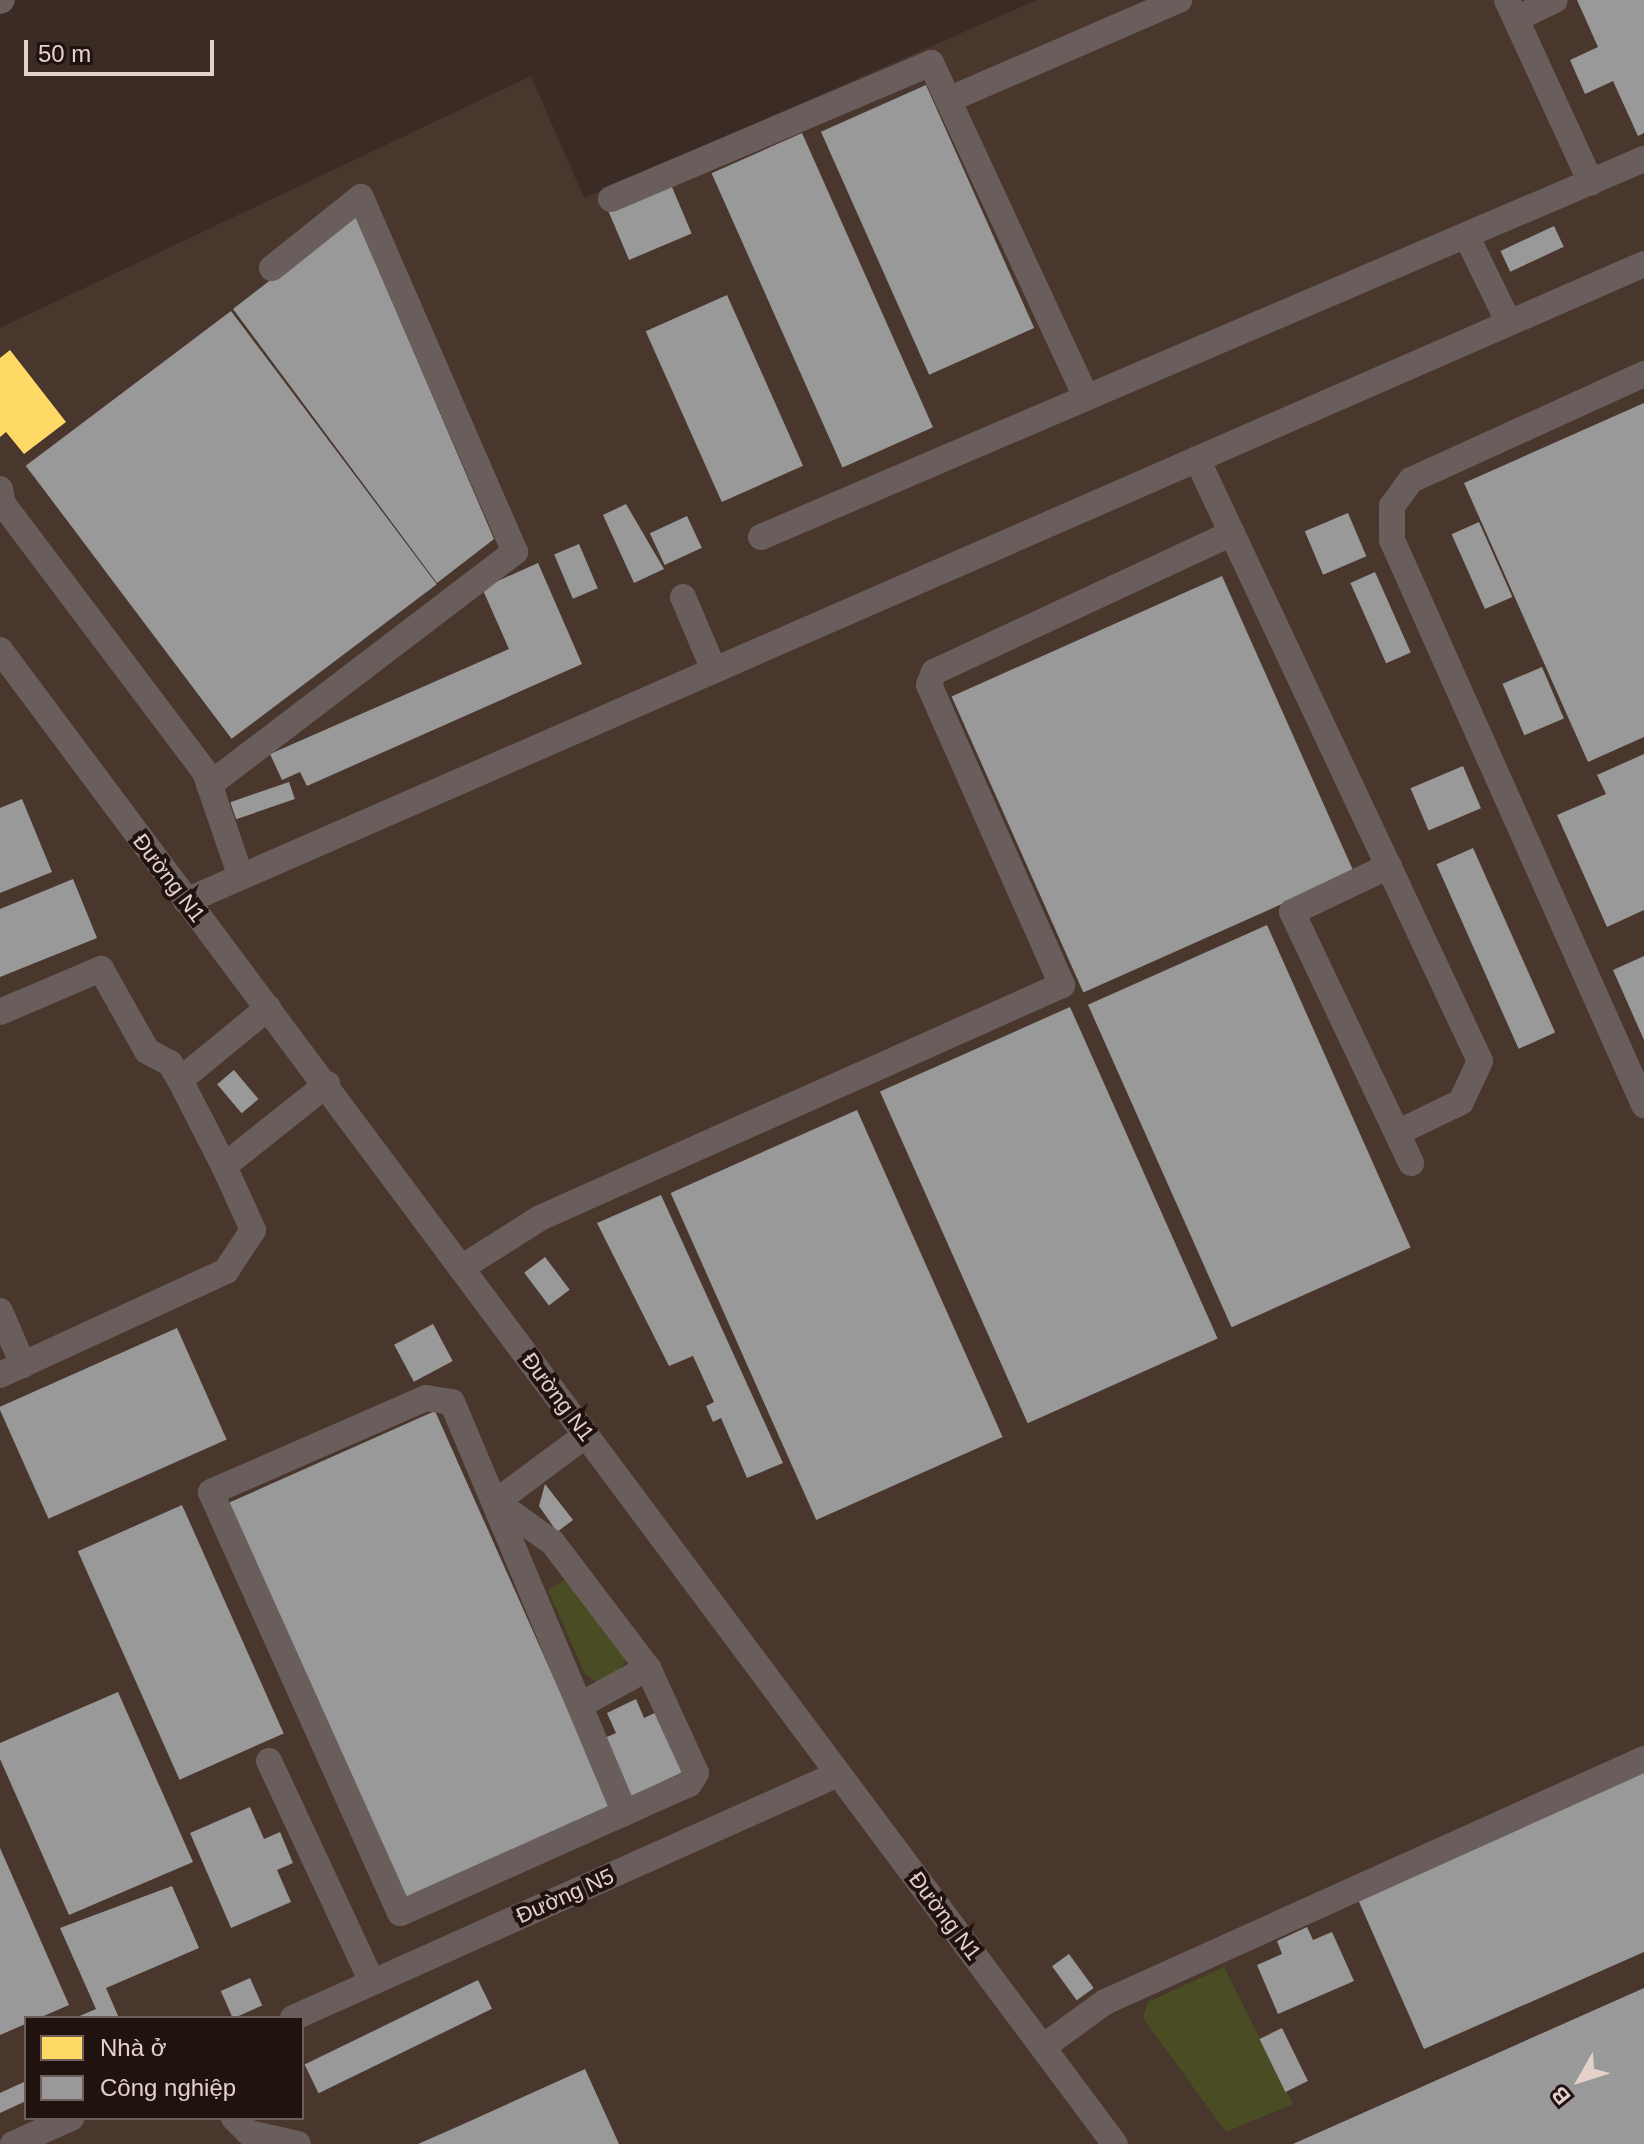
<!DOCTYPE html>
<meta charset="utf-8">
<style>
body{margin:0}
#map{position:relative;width:1644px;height:2144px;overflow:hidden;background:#3a2b25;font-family:Helvetica,sans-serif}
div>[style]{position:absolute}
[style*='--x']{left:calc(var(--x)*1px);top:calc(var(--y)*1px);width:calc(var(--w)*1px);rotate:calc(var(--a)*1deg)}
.industrial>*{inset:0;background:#49372e}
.green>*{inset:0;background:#4a4d24}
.homes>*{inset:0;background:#ffd966}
.industry>*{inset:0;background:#999;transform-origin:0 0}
.minor>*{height:26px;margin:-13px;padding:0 13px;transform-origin:13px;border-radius:13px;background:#695e5b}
span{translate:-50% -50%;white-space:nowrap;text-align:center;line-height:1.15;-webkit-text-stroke:8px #20130f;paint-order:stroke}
.street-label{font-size:22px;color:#e4d1ca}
.legend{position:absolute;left:24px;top:2016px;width:280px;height:104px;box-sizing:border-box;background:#20130f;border:2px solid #6e5f5a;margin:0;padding:10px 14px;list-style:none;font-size:24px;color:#e4d1ca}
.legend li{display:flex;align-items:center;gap:16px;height:40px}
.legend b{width:40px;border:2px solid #6e5f5a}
.north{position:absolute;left:1540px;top:2040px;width:80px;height:80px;-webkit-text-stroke:6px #20130f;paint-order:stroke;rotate:231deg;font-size:22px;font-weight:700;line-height:32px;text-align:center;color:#e4d1ca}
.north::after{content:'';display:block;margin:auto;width:28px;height:36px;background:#e4d1ca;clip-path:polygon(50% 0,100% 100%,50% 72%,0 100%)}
.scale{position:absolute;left:24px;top:40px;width:190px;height:36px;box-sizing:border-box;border:4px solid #e4d1ca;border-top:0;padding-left:10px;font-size:24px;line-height:28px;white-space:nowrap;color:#e4d1ca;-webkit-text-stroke:6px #20130f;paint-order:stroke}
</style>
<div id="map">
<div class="industrial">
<i style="clip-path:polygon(evenodd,1037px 0,1644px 0,1644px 2144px,0 2144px,0 328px,531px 76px,584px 198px,1037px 0,26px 2018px,302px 2018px,302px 2118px,26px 2118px,26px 2018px)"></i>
</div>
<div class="green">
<i style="clip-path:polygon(567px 1578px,627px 1659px,619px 1672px,597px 1682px,585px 1674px,548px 1590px)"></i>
<i style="clip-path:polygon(1224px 1967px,1293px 2104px,1226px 2132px,1143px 2018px,1148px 2002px)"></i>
</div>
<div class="homes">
<i style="clip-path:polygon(10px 350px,66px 422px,24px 454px,6px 432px,0 437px,0 358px)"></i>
</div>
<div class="industry">
<i style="clip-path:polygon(1577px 0,1644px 0,1644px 133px,1638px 136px,1613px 81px,1585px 94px,1570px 60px,1598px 47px)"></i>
<i style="left:926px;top:85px;width:266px;height:115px;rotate:66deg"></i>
<i style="left:802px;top:133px;width:322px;height:99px;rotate:66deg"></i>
<i style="left:669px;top:180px;width:58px;height:68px;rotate:67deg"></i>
<i style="clip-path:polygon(355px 215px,494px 539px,437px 583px,233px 309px)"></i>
<i style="left:1554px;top:226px;width:23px;height:59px;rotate:65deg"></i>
<i style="left:727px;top:295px;width:187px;height:89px;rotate:66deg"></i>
<i style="left:231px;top:311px;width:342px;height:257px;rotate:53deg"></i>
<i style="clip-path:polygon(1644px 403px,1644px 737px,1588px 762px,1464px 483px)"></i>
<i style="clip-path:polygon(626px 504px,664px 569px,634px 583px,603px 515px)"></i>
<i style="left:1348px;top:513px;width:47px;height:47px;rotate:67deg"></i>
<i style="left:687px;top:516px;width:35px;height:41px;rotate:65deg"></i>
<i style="left:1479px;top:522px;width:82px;height:30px;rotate:66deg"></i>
<i style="left:579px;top:544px;width:48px;height:27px;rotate:67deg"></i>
<i style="clip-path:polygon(538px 563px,582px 664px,307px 786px,300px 772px,282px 780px,270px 754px,509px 649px,482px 588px)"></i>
<i style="left:1375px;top:572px;width:88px;height:27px;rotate:66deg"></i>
<i style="left:1222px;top:576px;width:324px;height:296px;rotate:66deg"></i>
<i style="left:1542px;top:667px;width:56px;height:43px;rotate:67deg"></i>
<i style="clip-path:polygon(1644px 754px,1644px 910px,1607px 927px,1557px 815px,1606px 794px,1597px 775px)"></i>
<i style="left:1463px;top:766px;width:46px;height:57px;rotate:67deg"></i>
<i style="left:289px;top:782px;width:18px;height:62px;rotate:71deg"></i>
<i style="clip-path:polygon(22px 799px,52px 872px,0 893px,0 808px)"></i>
<i style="left:1473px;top:848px;width:202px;height:40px;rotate:66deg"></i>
<i style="clip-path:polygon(73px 879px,97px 938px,0 977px,0 909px)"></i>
<i style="left:1267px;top:925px;width:353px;height:196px;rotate:66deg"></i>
<i style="clip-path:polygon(1644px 956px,1644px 1040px,1613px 970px)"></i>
<i style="left:1070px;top:1007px;width:363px;height:208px;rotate:66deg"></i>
<i style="left:234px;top:1070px;width:38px;height:22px;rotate:50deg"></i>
<i style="left:857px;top:1110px;width:358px;height:204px;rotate:66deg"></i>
<i style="clip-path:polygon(661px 1195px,783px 1463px,747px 1478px,721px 1418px,713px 1422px,706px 1406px,714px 1402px,693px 1356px,669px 1366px,597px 1223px)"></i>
<i style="left:545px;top:1257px;width:41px;height:26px;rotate:53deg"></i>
<i style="left:433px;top:1324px;width:42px;height:44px;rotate:62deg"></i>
<i style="left:177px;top:1328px;width:122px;height:195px;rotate:66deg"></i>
<i style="left:435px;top:1411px;width:433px;height:230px;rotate:66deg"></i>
<i style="clip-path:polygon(545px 1484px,573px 1520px,557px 1532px,539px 1506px)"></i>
<i style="left:182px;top:1505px;width:250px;height:114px;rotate:66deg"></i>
<i style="clip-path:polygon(118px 1692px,193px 1862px,69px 1915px,0 1759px,0 1743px)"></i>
<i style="clip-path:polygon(636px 1699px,644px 1718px,659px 1711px,685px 1771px,626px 1799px,600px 1740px,616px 1733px,607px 1713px)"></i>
<i style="clip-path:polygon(1644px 1767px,1644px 1952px,1424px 2049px,1356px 1895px)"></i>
<i style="clip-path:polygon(250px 1807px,264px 1839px,280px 1832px,293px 1863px,277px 1870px,291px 1902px,231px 1928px,190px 1833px)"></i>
<i style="clip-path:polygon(0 1848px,69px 2005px,0 2035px)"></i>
<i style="clip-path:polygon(172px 1886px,199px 1948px,106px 1988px,119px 2018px,75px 2018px,96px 2009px,60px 1928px)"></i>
<i style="clip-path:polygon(1307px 1927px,1313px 1940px,1332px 1932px,1354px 1981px,1278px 2014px,1257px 1965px,1282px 1954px,1277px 1941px)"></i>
<i style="left:1069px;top:1954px;width:42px;height:21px;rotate:54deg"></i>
<i style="left:250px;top:1978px;width:30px;height:32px;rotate:66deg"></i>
<i style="left:478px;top:1980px;width:32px;height:193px;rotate:64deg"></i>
<i style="clip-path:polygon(1644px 1988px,1644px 2144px,1293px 2144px)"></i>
<i style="left:1282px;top:2028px;width:59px;height:25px;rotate:64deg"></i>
<i style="clip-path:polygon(585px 2069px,619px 2144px,418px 2144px,459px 2126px)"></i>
<i style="clip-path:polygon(26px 2081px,26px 2101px,0 2113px,0 2093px)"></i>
</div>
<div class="minor">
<i style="--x:1507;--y:0;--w:201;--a:65.3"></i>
<i style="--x:0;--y:1;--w:2;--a:-27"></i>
<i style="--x:1516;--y:19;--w:43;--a:-26"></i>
<i style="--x:948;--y:100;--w:252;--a:-23.4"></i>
<i style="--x:611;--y:199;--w:348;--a:-23"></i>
<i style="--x:931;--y:63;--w:366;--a:65.1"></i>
<i style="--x:1468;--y:239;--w:93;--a:64"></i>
<i style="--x:1644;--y:374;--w:256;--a:155.5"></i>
<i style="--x:1411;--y:480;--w:32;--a:126"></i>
<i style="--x:1392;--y:506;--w:34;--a:90"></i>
<i style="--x:1392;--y:540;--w:619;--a:65.96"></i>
<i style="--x:1197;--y:459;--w:665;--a:64.82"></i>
<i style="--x:1480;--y:1061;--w:45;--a:114.9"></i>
<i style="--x:1461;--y:1102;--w:71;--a:154.2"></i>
<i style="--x:0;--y:489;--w:15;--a:79"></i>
<i style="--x:3;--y:504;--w:336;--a:53"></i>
<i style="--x:205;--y:772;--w:111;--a:71.1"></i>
<i style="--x:761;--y:537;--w:961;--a:-23.18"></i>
<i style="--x:683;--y:597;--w:79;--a:67"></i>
<i style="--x:0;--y:650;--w:1864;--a:53.27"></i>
<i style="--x:209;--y:785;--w:385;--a:-37.3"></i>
<i style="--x:515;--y:552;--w:387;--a:-113.5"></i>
<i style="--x:361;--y:197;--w:114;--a:141.4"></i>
<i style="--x:1389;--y:866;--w:107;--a:154.6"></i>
<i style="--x:1292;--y:912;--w:278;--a:64.6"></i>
<i style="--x:186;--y:901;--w:1591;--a:-23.6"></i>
<i style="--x:0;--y:1012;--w:110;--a:-23.1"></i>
<i style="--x:101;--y:969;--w:94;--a:60.7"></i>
<i style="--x:147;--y:1051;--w:26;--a:28"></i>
<i style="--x:170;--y:1063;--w:20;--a:60"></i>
<i style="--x:224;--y:1166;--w:97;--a:-117.1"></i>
<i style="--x:180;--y:1080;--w:114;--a:-39.3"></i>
<i style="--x:461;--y:1268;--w:93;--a:-32.3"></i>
<i style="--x:540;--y:1218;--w:572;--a:-24.05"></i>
<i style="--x:1062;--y:985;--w:328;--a:-113.9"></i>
<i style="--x:929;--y:685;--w:14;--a:-69"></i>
<i style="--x:934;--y:672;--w:329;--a:-25"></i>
<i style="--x:0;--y:1311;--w:59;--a:66.9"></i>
<i style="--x:0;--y:1375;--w:249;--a:-24.7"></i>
<i style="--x:226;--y:1271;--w:49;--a:-56.6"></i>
<i style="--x:253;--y:1230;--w:70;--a:-114.4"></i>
<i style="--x:224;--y:1166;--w:132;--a:-38.5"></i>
<i style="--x:496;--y:1502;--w:70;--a:35.7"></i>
<i style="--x:553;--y:1543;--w:157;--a:52.8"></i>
<i style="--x:648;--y:1668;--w:115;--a:65.4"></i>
<i style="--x:696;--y:1773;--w:13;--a:122"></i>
<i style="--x:689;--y:1784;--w:316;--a:155.9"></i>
<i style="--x:400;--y:1913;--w:461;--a:-114.2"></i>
<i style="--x:211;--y:1492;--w:235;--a:-23.6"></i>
<i style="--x:426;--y:1398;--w:26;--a:9"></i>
<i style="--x:452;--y:1402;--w:446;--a:67.2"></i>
<i style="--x:496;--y:1502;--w:112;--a:-36.7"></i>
<i style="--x:584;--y:1703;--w:73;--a:-28.7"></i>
<i style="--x:269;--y:1761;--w:244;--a:65"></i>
<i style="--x:293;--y:2018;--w:597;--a:-24.12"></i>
<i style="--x:1043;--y:2047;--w:77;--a:-36"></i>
<i style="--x:1105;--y:2002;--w:591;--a:-24.27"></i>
<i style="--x:234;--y:2118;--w:21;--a:45"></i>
<i style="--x:249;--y:2133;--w:50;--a:12.7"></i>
<i style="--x:13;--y:2144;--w:64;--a:-24.1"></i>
</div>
<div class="street-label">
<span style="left:169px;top:878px;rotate:53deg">Đường N1</span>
<span style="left:558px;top:1397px;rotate:53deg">Đường N1</span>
<span style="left:565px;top:1896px;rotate:-24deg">Đường N5</span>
<span style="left:945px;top:1916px;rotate:53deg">Đường N1</span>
</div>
<ul class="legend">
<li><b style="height:22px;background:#ffd966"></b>Nhà ở</li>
<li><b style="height:22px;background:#999"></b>Công nghiệp</li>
</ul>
<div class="north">B</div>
<div class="scale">50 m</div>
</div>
